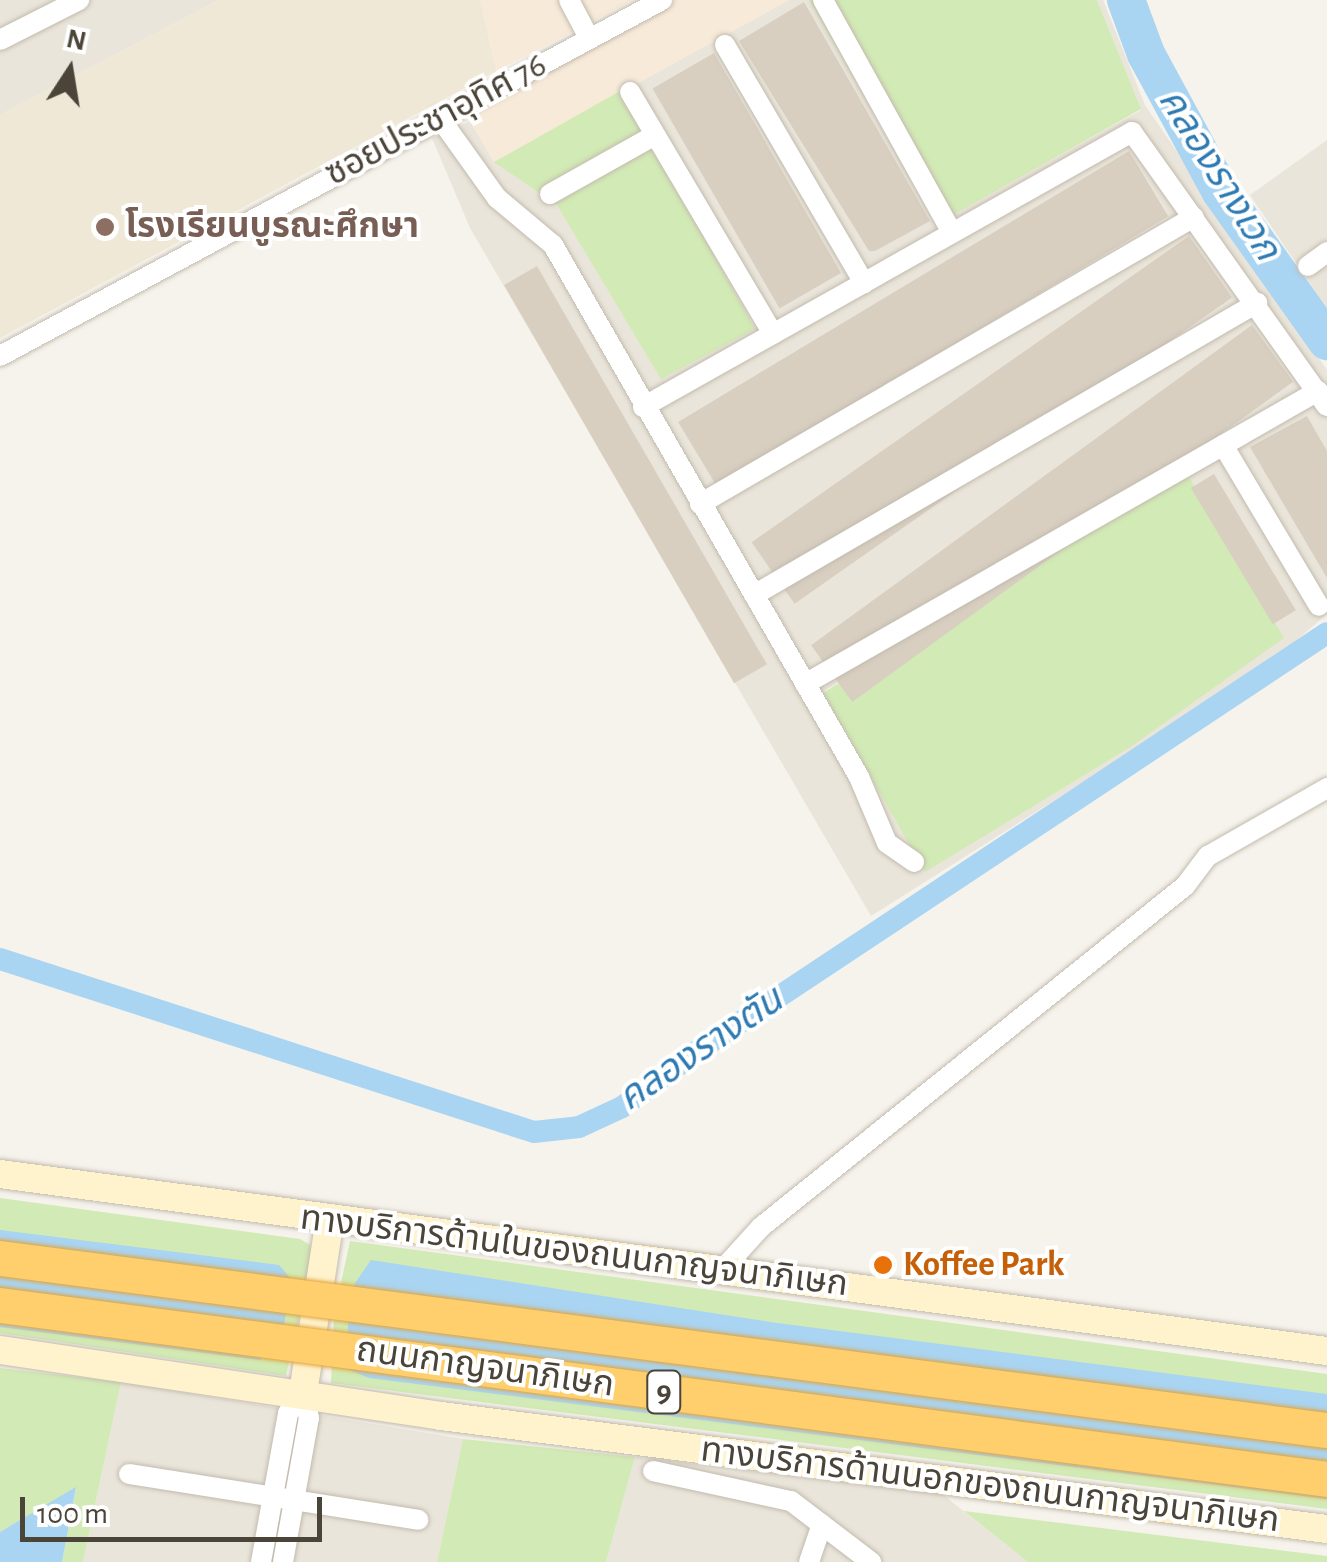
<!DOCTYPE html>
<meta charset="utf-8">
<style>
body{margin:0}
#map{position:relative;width:1327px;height:1562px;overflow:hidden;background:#f6f3ec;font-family:"Alegreya Sans","Noto Sans Thai",sans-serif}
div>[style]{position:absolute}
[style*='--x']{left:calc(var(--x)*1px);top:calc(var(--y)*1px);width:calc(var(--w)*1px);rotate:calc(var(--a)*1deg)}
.residential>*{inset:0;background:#eae5da}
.commercial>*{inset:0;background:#f7ead8}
.education>*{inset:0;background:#efe8d6}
.green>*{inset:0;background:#d2eab5}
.water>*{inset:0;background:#a9d4f2}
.canal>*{height:22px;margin:-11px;padding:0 11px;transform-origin:11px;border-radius:11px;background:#a9d4f2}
.river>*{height:38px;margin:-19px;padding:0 19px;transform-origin:19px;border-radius:19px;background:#a9d4f2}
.building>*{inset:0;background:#d8cfc1;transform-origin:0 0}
.roads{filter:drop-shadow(0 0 2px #c2bbae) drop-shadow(0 0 2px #c2bbae)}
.street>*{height:20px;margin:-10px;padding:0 10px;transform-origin:10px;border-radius:10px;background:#fff}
.secondary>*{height:28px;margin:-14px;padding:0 14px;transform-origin:14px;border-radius:14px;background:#fff3cd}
.bridges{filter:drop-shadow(0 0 2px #e0a43c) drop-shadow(0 0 2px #e0a43c)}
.highway-bridge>*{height:35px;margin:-17.5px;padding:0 17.5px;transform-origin:17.5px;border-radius:17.5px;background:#ffcf6e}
.dots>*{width:28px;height:28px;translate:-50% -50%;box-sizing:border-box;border:5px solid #fff;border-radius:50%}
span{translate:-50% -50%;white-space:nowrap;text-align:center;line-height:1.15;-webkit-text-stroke:8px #fff;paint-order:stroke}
.shield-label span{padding:2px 8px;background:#fff;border:2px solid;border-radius:8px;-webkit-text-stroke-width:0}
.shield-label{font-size:32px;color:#4b4439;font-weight:700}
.street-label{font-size:35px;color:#4b4439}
.education-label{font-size:35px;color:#785e54;font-weight:700}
.left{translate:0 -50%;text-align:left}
.food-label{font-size:35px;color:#c56008;font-weight:700}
.water-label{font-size:38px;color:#2e7ab2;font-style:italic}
.north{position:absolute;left:20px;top:20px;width:100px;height:100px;-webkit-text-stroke:8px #fff;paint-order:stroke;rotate:12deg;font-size:28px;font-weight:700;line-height:40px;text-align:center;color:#4b4439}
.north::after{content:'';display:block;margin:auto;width:35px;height:45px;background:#4b4439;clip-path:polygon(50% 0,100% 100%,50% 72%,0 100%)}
.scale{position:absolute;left:20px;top:1497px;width:302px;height:45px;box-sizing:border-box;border:5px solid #4b4439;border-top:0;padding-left:12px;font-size:30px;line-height:35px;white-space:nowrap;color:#4b4439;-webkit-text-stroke:8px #fff;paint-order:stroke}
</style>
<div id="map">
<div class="residential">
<i style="clip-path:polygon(0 0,219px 0,0 115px)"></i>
<i style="clip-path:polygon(evenodd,789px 0,809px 0,936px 223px,1141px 110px,1097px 0,1103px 0,1145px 105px,1327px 370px,1327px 614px,1267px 666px,871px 916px,470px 228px,432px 138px,470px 121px,494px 162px,789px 0,1178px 475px,1129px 748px,925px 871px,823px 692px,1178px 475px)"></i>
<i style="clip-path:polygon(1327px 140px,1327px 309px,1250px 195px)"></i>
<i style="clip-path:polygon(121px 1382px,463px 1439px,437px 1562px,83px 1562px)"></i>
<i style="clip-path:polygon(635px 1457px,942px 1494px,1028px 1562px,606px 1562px)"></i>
</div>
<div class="commercial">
<i style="clip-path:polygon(480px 0,633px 0,496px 71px)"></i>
<i style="clip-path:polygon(676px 0,789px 0,494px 162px,465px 112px)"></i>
</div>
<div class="education">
<i style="clip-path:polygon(219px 0,480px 0,496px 71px,0 338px,0 115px)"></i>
</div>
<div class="green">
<i style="clip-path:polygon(809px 0,1097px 0,1141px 109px,937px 224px)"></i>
<i style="clip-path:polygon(622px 90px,755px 329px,661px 379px,557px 205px,494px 162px)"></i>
<i style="clip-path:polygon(1179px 475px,1190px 479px,1284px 638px,1129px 748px,925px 872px,823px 693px)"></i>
<i style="clip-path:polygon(0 1198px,300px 1239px,314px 1247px,286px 1376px,0 1333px)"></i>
<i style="clip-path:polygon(350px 1241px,1327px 1374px,1327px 1509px,331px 1383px,334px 1315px)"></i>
<i style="clip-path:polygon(0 1368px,121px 1382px,83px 1562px,62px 1562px,76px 1488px,0 1532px)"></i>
<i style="clip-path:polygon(463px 1439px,635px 1457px,606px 1562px,437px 1562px)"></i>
<i style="clip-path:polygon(964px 1511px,1327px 1556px,1327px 1562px,1028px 1562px)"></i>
</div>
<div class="water">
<i style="clip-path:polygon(0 1230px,279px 1265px,291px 1279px,284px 1326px,260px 1360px,0 1327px)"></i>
<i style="clip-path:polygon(371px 1260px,777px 1323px,1327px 1394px,1327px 1499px,369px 1378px,347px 1369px,348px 1323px,355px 1283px)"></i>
<i style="clip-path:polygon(76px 1487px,62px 1562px,0 1562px,0 1532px)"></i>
</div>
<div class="canal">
<i style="--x:0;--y:959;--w:561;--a:17.95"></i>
<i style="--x:534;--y:1132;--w:45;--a:-6.3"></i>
<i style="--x:579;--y:1127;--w:47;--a:-24.9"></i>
<i style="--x:622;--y:1107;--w:97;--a:-36.6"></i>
<i style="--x:700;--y:1049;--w:752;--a:-33.56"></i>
</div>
<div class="river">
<i style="--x:1126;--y:0;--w:58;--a:69.7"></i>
<i style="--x:1146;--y:54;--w:157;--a:61.5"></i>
<i style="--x:1221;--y:192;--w:183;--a:54.6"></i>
</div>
<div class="building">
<i style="clip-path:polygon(804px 2px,930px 221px,875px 251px,869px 251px,739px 41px)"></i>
<i style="left:714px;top:53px;width:254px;height:71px;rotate:60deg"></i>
<i style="left:1129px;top:151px;width:76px;height:526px;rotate:59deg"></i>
<i style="left:1189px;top:236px;width:75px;height:534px;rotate:55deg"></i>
<i style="left:537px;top:266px;width:460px;height:38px;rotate:60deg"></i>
<i style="left:1252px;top:325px;width:70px;height:545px;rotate:54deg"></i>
<i style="clip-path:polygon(1307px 416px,1327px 451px,1327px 578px,1250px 447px)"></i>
<i style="left:1214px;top:474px;width:159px;height:27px;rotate:59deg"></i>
</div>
<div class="roads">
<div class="street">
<i style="--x:569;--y:0;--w:43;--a:62.2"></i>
<i style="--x:823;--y:0;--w:266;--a:61"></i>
<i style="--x:0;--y:40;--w:89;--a:-26.9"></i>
<i style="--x:725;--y:45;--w:276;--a:59.7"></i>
<i style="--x:630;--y:92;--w:281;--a:59.4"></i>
<i style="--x:439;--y:117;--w:100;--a:54.4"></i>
<i style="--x:497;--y:198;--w:73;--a:40"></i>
<i style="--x:553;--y:245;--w:614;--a:60.09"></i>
<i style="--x:859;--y:777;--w:72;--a:67"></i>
<i style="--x:887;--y:843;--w:33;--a:35"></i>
<i style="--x:550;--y:194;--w:120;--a:-29.3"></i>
<i style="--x:1308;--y:266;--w:24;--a:-36"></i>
<i style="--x:0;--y:356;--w:752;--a:-28.27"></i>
<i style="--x:643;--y:407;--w:561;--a:-29.35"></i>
<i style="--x:1132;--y:132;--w:336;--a:54.6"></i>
<i style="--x:1223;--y:445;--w:187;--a:59.2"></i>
<i style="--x:700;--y:504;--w:571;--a:-30.16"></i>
<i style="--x:754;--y:595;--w:582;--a:-30.14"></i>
<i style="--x:805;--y:684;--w:591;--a:-29.73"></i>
<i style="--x:721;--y:1271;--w:59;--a:-47.7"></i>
<i style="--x:761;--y:1227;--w:544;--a:-38.81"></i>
<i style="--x:1185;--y:886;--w:38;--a:-53"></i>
<i style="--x:1208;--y:856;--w:137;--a:-29.7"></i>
<i style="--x:653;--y:1471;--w:141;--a:12.3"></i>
<i style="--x:791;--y:1501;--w:101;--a:37.3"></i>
<i style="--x:129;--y:1474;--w:293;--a:9"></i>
<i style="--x:261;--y:1562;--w:151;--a:-79.7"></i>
<i style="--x:288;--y:1413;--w:25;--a:-53"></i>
<i style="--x:283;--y:1562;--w:146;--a:-79.8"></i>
<i style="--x:309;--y:1418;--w:26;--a:-103"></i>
<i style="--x:809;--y:1562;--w:40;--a:-71.1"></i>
</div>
<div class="secondary">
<i style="--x:0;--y:1174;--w:1339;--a:7.6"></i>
<i style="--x:0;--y:1350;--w:446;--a:8.5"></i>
<i style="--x:441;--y:1416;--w:893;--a:7.27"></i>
<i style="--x:303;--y:1393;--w:176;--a:-81.2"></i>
</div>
</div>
<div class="bridges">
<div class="highway-bridge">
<i style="--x:0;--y:1258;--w:1338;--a:7.39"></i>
<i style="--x:0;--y:1305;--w:1338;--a:7.47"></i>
</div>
</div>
<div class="dots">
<i style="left:105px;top:227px;background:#8d6e63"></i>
<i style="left:883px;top:1265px;background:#e8710a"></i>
</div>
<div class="shield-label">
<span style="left:664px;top:1392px">9</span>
</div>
<div class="street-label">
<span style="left:436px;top:120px;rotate:-28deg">ซอยประชาอุทิศ 76</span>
<span style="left:574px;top:1252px;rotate:7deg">ทางบริการด้านในของถนนกาญจนาภิเษก</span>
<span style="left:485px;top:1368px;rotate:8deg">ถนนกาญจนาภิเษก</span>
<span style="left:990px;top:1486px;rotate:7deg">ทางบริการด้านนอกของถนนกาญจนาภิเษก</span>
</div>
<div class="education-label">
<span class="left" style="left:125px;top:227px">โรงเรียนบูรณะศึกษา</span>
</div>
<div class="food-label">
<span class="left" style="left:903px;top:1265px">Koffee Park</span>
</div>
<div class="water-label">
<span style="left:1218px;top:175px;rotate:58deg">คลองรางเวก</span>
<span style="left:701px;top:1050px;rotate:-34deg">คลองรางตัน</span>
</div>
<div class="north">N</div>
<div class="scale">100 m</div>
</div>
